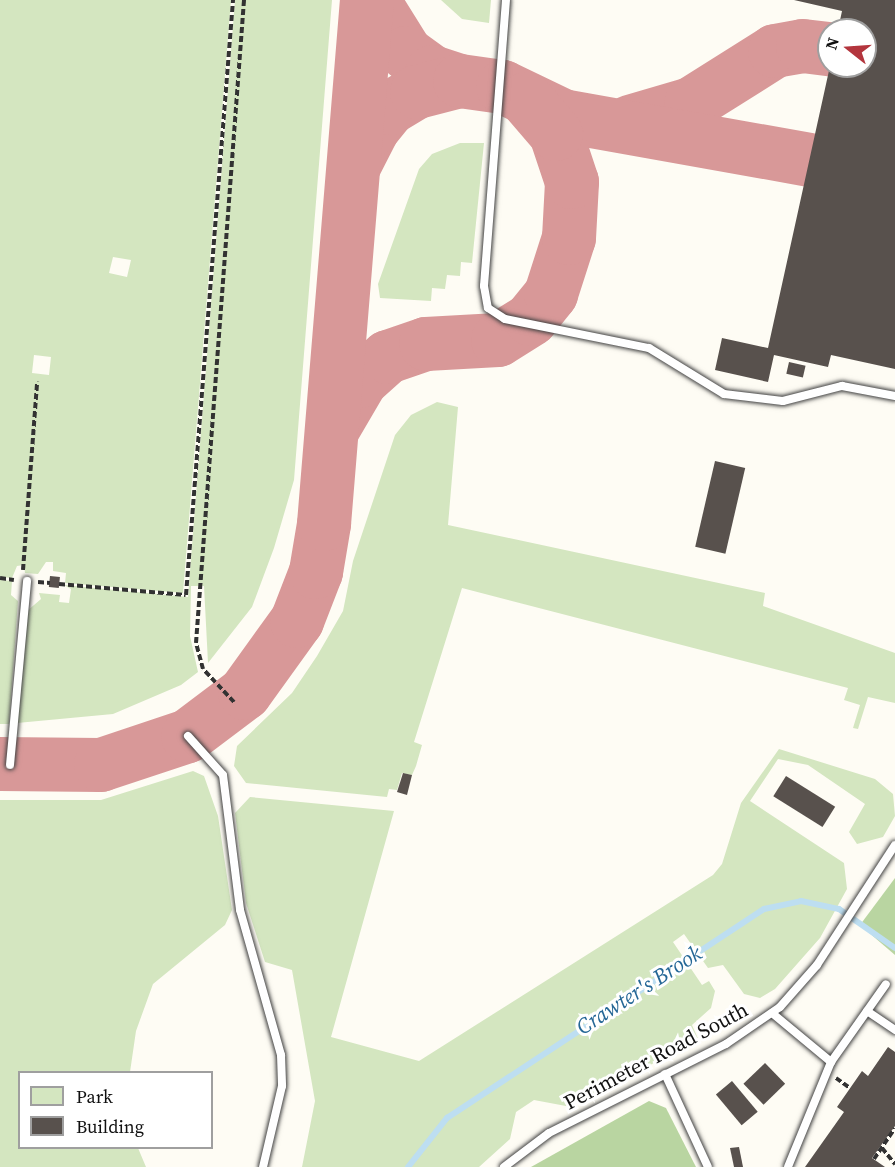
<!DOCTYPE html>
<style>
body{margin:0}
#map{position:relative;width:895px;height:1167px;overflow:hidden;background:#fefcf4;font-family:"Source Serif 4",serif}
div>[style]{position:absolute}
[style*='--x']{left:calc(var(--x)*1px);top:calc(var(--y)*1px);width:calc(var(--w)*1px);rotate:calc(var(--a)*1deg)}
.green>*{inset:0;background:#d4e6c0}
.forest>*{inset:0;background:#b9d5a1}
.stream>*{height:6px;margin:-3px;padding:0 3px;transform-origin:3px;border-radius:3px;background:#bddef1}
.taxiway>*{height:54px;margin:-27px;padding:0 27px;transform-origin:27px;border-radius:27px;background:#d89898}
.building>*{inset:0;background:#58514d;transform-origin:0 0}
.path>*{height:4px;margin-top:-2px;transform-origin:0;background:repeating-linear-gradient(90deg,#323232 0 6px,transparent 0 9px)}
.roads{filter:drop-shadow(0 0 2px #434343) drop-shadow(0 0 2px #434343)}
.lane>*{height:8px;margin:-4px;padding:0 4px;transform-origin:4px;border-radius:4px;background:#fff}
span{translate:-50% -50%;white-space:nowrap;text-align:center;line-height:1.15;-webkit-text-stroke:6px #fff;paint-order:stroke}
.street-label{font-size:21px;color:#101010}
.water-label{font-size:22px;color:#256796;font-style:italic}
.legend{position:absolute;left:18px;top:1071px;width:195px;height:78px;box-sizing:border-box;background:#fff;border:2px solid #9f9f9f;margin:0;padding:8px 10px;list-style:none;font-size:18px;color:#101010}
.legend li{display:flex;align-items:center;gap:12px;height:30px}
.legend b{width:30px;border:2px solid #9f9f9f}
.north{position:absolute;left:817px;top:18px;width:60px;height:60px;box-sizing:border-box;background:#fff;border:2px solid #9f9f9f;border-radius:50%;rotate:287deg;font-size:16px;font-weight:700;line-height:24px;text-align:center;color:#101010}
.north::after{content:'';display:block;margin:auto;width:21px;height:27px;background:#b3353d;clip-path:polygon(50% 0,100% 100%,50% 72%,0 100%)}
</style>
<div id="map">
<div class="green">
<i style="clip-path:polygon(evenodd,0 0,231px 0,183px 593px,65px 583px,66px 573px,53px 571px,53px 562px,46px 562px,38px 574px,25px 573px,24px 565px,17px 566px,12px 578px,0 577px,0 0,113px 257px,131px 260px,127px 277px,109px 273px,113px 257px,0 0,34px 355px,51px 357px,49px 375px,32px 373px,34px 355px)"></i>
<i style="clip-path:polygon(235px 0,332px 0,294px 480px,274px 548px,252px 607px,208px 663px,204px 586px,191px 586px,190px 636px,198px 672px,181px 685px,113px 714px,17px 723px,27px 611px,41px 599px,39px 593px,60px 595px,59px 602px,69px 603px,71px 589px,64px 585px,188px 597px)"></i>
<i style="clip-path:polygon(441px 0,491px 0,489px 23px,462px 19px)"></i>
<i style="clip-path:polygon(460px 143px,484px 143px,472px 263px,461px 262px,460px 276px,447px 275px,445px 289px,432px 288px,431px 301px,380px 298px,378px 284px,419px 169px,432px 154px)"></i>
<i style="clip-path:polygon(437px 402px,458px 407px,448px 525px,765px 593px,763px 606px,895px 653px,895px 703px,868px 697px,858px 729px,853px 728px,860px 705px,844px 700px,848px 688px,462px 588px,414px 742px,422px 745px,416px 766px,412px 775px,402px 773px,397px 790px,389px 789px,387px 797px,246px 783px,234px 766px,237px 746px,292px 693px,317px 656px,343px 611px,353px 561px,395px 435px,411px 415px)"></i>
<i style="clip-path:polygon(0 580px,12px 581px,11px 595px,18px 601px,9px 724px,0 724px)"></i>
<i style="clip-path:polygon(779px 749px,875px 779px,893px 794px,895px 816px,883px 837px,857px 844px,849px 832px,865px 804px,808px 765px,778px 759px,750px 801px,844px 863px,847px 889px,820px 938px,775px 989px,760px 998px,744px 994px,723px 965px,708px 968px,684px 934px,673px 942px,702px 985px,709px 981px,715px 991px,711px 1008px,692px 1025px,699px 1041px,566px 1106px,534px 1100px,516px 1112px,510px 1139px,479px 1167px,302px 1167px,315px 1101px,292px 970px,265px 962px,246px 903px,235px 813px,250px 797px,394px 811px,331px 1037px,419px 1061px,713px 875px,722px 864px,741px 803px)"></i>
<i style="clip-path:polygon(193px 771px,204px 776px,218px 816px,232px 910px,225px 925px,153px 984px,136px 1031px,130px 1072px,20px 1072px,20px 1148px,138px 1148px,146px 1167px,0 1167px,0 800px,101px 800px)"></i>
</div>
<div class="forest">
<i style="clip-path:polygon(895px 878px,895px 955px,860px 925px)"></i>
<i style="clip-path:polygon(649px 1101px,666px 1108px,696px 1167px,531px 1167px)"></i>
</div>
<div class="stream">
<i style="--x:408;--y:1167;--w:63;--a:-51.5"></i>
<i style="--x:447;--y:1118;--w:380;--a:-33.4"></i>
<i style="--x:764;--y:909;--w:38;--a:-12"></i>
<i style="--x:801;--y:901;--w:39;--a:12"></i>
<i style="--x:839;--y:909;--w:68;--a:34.9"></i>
</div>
<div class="taxiway">
<i style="--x:373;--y:0;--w:62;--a:58.1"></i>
<i style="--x:406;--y:53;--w:32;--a:36"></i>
<i style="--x:432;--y:72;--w:29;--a:18"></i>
<i style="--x:630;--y:122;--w:64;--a:-16.4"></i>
<i style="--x:691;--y:104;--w:99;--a:-32.2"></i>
<i style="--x:775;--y:51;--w:28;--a:-10"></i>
<i style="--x:803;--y:46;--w:26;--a:7"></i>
<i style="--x:355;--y:164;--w:38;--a:-63"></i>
<i style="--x:372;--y:130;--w:28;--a:-51"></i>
<i style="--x:390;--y:108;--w:31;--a:-31"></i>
<i style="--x:417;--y:92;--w:44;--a:-14.3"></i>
<i style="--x:460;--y:81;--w:43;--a:7.9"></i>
<i style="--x:503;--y:87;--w:67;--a:25.8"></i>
<i style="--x:563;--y:116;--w:250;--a:10.1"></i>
<i style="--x:333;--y:429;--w:56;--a:-59.7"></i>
<i style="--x:361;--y:381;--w:36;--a:-42"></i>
<i style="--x:388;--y:357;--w:40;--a:-18.9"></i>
<i style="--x:426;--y:344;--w:72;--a:-3.2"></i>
<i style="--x:498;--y:340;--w:39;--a:-32"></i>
<i style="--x:531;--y:319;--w:32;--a:-51"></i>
<i style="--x:551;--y:294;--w:59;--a:-72.2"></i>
<i style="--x:569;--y:238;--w:56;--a:-86.9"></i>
<i style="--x:572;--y:182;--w:51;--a:-108.4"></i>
<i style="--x:556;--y:134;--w:46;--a:-130.6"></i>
<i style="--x:0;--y:764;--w:101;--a:0.6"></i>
<i style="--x:101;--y:765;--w:92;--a:-18.4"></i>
<i style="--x:188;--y:736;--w:71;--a:-37"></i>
<i style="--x:245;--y:693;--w:89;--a:-54.2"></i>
<i style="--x:297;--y:621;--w:53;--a:-68.8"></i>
<i style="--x:316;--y:572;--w:49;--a:-80.5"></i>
<i style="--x:324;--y:524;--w:526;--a:-85.31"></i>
</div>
<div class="building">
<i style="clip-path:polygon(794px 0,895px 0,895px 369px,831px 355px,828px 367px,774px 355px,768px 382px,715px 370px,722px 338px,768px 348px,830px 66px,865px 66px,865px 30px,838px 30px,842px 11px)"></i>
<i style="left:789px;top:362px;width:17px;height:12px;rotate:13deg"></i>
<i style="left:715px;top:461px;width:31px;height:88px;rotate:13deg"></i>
<i style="left:50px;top:576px;width:10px;height:11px;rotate:6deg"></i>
<i style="clip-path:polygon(403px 773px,412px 775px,407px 795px,397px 792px)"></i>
<i style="left:786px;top:776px;width:58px;height:24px;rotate:32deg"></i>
<i style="clip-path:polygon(888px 1047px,895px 1052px,895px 1126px,872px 1158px,885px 1167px,805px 1167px,844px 1112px,837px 1107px,862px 1071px,868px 1076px)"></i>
<i style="left:765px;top:1063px;width:29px;height:30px;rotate:46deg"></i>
<i style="left:732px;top:1081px;width:40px;height:21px;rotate:50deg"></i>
<i style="clip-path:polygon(739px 1147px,743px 1167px,734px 1167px,730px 1148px)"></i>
</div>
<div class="path">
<i style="--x:23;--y:570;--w:189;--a:-85.7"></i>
<i style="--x:0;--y:578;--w:14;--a:8"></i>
<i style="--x:38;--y:582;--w:12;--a:5"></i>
<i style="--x:59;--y:584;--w:127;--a:5"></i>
<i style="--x:186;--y:595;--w:597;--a:-85.48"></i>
<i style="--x:234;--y:702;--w:45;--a:-133.2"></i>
<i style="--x:203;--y:669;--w:27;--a:-105"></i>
<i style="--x:196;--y:643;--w:645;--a:-85.73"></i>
<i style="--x:836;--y:1078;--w:17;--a:36"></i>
<i style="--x:882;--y:1148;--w:21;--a:51"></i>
<i style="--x:874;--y:1159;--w:37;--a:-56"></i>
</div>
<div class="roads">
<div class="lane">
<i style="--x:506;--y:0;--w:287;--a:94.4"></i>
<i style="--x:484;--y:286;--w:22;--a:80"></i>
<i style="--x:488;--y:308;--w:20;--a:33"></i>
<i style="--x:505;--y:319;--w:147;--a:11.4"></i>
<i style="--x:649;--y:348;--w:88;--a:31.5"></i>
<i style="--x:724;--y:394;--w:59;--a:6.8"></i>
<i style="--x:783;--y:401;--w:61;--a:-14.3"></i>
<i style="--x:842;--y:386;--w:54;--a:10.7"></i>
<i style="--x:188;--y:736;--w:52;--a:48.1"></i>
<i style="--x:223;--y:775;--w:136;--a:82.8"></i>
<i style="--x:240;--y:910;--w:151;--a:74.2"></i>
<i style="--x:281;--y:1055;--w:31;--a:88"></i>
<i style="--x:282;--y:1086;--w:83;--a:103.2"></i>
<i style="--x:10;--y:765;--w:185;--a:-84.7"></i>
<i style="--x:867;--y:1011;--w:34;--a:34"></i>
<i style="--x:772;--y:1013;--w:77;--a:39.7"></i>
<i style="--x:831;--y:1062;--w:113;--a:112.3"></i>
<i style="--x:831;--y:1062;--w:95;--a:-54.8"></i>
<i style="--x:665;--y:1074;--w:102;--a:65.2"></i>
<i style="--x:504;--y:1167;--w:56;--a:-37.1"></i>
<i style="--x:549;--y:1133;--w:198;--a:-26.7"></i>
<i style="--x:726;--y:1044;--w:65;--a:-34.4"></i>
<i style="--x:780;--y:1007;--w:56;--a:-48.6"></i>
<i style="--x:817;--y:965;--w:143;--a:-57"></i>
</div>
</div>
<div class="street-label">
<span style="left:656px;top:1056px;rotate:-28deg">Perimeter Road South</span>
</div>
<div class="water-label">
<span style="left:639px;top:990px;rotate:-33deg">Crawter's Brook</span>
</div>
<ul class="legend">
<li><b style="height:16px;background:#d4e6c0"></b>Park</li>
<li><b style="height:16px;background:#58514d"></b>Building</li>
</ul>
<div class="north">N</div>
</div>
